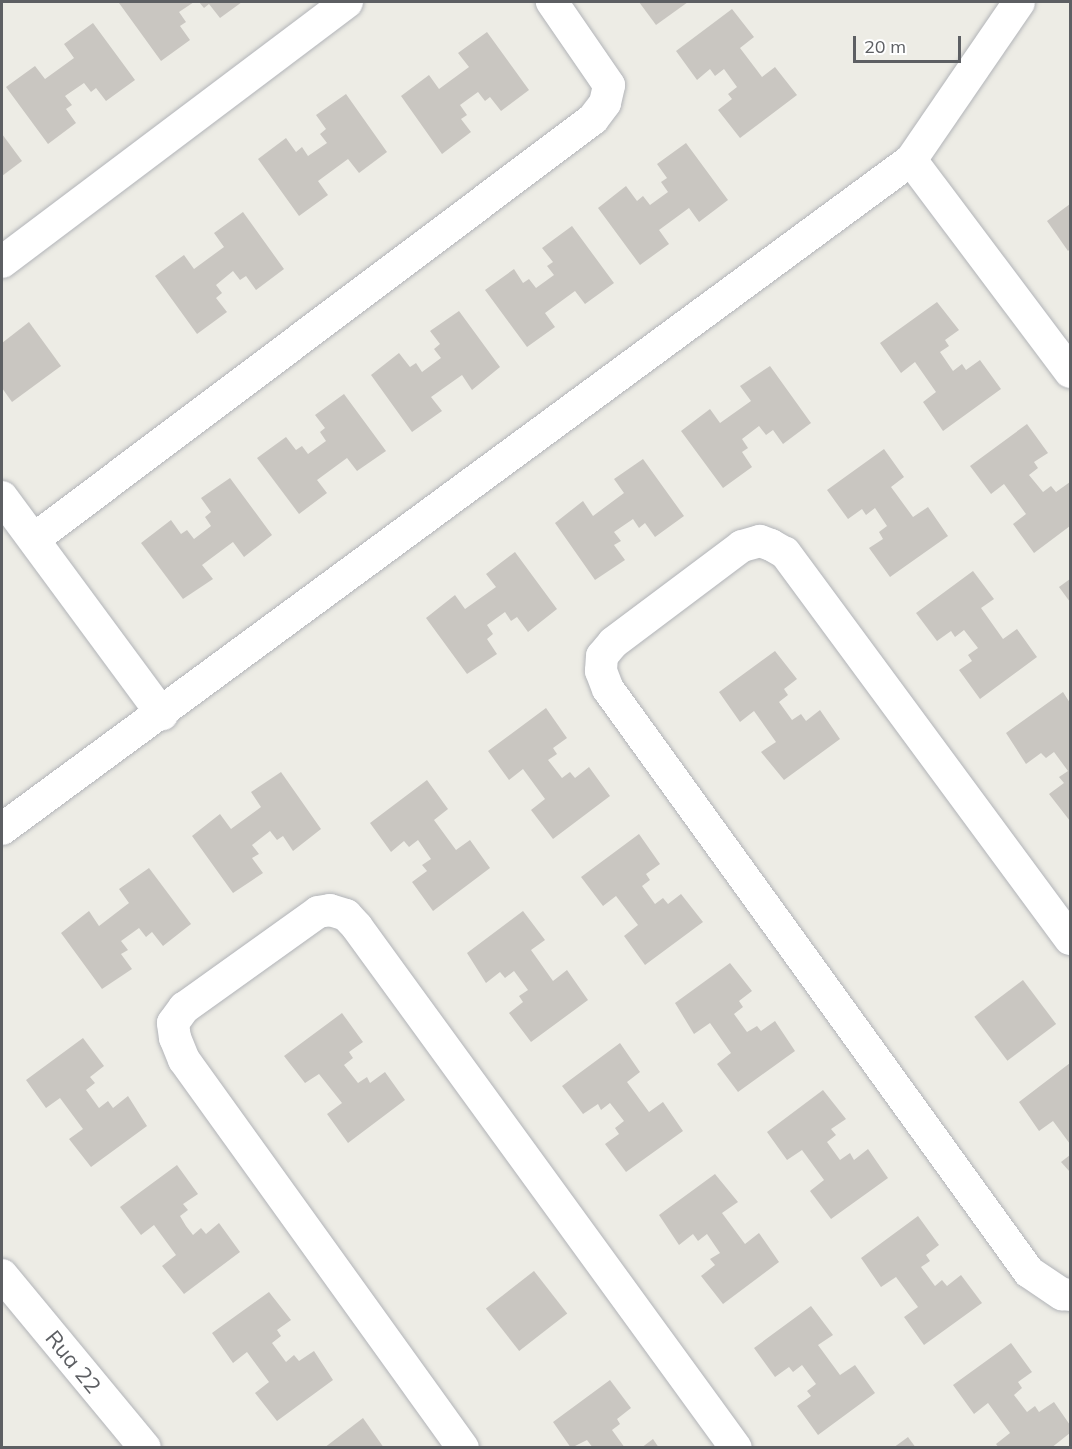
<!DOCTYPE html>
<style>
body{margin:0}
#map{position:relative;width:1072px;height:1449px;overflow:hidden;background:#edece5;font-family:Mulish,sans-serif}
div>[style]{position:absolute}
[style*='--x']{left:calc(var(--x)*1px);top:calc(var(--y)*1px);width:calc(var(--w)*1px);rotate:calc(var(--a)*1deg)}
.building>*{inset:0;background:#c9c6c1;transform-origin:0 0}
.roads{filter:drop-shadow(0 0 2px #b2b4b8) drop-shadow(0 0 2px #b2b4b8)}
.minor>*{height:32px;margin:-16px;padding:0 16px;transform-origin:16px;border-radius:16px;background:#fff}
span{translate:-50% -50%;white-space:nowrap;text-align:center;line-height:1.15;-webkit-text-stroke:4.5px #fff;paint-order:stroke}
.street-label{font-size:22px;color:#5d5f63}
.frame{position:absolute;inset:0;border:3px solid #5d5f63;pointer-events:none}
.scale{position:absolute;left:853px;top:36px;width:108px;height:27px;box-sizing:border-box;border:3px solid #5d5f63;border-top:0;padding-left:8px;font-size:18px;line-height:21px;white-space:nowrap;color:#5d5f63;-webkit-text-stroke:4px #fff;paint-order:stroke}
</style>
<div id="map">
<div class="building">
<i style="clip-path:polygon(122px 2px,194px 2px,179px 12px,186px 22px,180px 26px,190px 40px,161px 61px,119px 3px)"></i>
<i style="clip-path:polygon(199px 2px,242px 2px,220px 18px,209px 4px,204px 8px)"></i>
<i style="clip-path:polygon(639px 2px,688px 2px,656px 25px)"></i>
<i style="clip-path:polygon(732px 9px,754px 37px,740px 48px,762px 77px,775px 67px,797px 95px,740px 138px,718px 110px,732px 99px,728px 94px,737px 87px,724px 69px,715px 76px,710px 69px,697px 80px,676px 51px)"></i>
<i style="clip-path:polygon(93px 23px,135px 80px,106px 101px,96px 88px,91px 92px,84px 83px,65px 96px,72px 105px,66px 109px,76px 123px,48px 144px,6px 87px,35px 66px,45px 79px,74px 58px,64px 44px)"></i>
<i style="clip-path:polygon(487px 32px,529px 90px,501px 111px,490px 97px,485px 101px,478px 92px,460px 105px,467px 115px,461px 119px,471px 132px,442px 154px,401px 96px,429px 75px,439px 89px,469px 67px,458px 53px)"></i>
<i style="clip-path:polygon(346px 94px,387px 152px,359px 173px,348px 159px,318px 181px,328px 195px,299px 216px,258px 159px,286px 138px,296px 152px,302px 147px,308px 156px,327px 143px,320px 134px,326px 129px,316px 115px)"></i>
<i style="clip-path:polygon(2px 134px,22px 161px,2px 176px)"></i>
<i style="clip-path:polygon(686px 143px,728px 200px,699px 222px,689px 208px,659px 230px,669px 244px,640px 265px,598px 208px,626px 186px,637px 201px,643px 196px,650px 205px,668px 192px,661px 182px,667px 178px,657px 164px)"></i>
<i style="clip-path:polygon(1070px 204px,1070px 249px,1068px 251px,1047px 221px)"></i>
<i style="clip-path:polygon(243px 212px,284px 269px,256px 290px,246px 276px,240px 280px,233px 271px,216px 285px,222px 293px,216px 298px,227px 312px,197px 334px,155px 276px,184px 255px,194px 269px,224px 247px,214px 233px)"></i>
<i style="clip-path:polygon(572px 226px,614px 283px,585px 304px,575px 291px,545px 313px,555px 327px,527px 347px,485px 290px,514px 269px,523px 283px,529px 279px,536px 288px,554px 275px,547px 266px,553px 262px,542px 248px)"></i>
<i style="clip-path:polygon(937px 302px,959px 330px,945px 340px,949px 346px,940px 352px,953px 371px,962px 364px,966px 370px,980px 360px,1001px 389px,943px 431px,923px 402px,936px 392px,915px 362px,901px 373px,880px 343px)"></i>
<i style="clip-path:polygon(459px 311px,500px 367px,472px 390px,462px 375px,431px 397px,442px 411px,412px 432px,371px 375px,399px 353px,410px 367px,416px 363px,422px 372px,441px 358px,434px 349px,440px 344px,430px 331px)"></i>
<i style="clip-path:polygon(29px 322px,61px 366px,12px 402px,2px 388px,2px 343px)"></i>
<i style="clip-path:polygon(770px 366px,811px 423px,783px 444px,773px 430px,766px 435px,759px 426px,742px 439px,748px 448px,742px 452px,752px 467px,723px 488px,681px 431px,710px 409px,720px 423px,751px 401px,740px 386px)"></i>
<i style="clip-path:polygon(344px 394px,386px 451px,357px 471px,347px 458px,317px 480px,327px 493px,299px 514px,257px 458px,286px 437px,296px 450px,302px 446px,308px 454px,326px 441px,320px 432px,325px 428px,315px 415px)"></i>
<i style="clip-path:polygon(1027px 424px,1048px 453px,1034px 462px,1038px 468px,1029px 475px,1043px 492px,1051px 486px,1056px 492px,1070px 482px,1070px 526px,1034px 553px,1013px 524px,1026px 514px,1004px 484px,991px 494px,970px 466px)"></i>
<i style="clip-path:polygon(884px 449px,904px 477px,891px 487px,913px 517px,928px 507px,948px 536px,890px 577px,869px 548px,883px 539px,879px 532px,887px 526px,875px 508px,866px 515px,862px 509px,848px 519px,827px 490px)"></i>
<i style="clip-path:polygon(643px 459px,684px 516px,655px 537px,645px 523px,639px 528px,633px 519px,614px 532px,621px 541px,614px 545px,625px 560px,595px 580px,555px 523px,583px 501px,593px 516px,624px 493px,614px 479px)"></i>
<i style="clip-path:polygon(230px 478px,272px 535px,244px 557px,233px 542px,202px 565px,213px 579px,183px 599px,141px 543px,171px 520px,181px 534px,187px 530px,194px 539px,211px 526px,205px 517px,211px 512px,201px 498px)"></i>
<i style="clip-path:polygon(515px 552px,557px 609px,528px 632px,517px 617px,511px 621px,505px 612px,487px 625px,493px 634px,487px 639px,497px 654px,467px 674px,426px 618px,455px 595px,465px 609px,496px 587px,486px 574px)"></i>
<i style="clip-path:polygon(973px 571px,994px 599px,981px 608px,1003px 639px,1017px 629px,1037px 657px,980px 699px,959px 670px,972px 661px,968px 655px,978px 648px,964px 630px,955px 637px,951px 631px,937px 641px,916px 613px)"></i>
<i style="clip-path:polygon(1070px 579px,1070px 602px,1059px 587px)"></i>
<i style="clip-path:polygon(775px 651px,797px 679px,784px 689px,788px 695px,779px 702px,792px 720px,801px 714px,806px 721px,820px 710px,840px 739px,784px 780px,761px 752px,776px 742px,754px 711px,740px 722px,719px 692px)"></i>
<i style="clip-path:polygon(1063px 692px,1070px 703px,1070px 821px,1049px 794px,1064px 783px,1059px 777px,1068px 771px,1054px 752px,1046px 758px,1041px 753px,1026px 764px,1006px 733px)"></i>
<i style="clip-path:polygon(546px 708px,567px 738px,553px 748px,557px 754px,548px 760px,562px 778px,570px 772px,575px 778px,589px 767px,610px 796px,553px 839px,531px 810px,545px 799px,523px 769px,509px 780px,488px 751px)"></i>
<i style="clip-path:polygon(281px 772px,321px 829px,293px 851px,283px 836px,277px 840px,270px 831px,252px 845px,259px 854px,252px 858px,263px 873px,233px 893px,192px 836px,220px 814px,231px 829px,261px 807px,251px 792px)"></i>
<i style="clip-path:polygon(427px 780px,448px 809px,434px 820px,456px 850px,470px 840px,490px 868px,433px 911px,412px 882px,427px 871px,422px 865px,431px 859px,418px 840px,409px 847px,404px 841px,391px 852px,370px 823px)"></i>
<i style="clip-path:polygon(639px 834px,660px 864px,646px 874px,650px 880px,642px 886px,655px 904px,663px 898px,668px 904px,681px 894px,703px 922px,645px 965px,624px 936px,638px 925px,616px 896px,603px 906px,581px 877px)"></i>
<i style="clip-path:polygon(149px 868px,191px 924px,163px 946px,152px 932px,146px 937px,139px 928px,121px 941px,128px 950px,121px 954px,132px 969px,102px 989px,61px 933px,89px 911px,99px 926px,129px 903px,119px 889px)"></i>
<i style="clip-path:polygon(523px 911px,545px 940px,531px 950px,553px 981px,567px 970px,588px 1000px,531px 1042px,509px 1013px,523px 1002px,519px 996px,528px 990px,514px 971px,505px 978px,500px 972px,486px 983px,467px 953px)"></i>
<i style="clip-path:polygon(730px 963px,752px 991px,739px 1001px,743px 1007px,734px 1014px,747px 1032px,757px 1026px,761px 1031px,775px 1021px,795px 1051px,738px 1092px,717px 1064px,731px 1053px,710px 1023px,694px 1034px,675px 1003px)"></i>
<i style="left:1023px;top:980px;width:55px;height:61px;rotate:53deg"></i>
<i style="clip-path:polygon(342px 1013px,363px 1042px,349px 1052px,353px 1058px,344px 1065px,358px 1083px,367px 1077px,370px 1083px,385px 1072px,405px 1100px,348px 1143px,327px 1114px,342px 1103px,319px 1074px,305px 1083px,284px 1056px)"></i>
<i style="clip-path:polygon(83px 1038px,104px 1066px,90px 1077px,95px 1083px,86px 1090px,99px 1108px,108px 1101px,113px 1108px,128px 1096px,147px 1126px,91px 1167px,69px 1139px,83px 1129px,60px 1098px,46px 1108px,26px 1080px)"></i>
<i style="clip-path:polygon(620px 1043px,640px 1072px,627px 1082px,649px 1112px,663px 1102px,683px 1131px,626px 1172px,605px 1144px,619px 1134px,615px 1128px,624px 1121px,610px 1103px,601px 1110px,598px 1104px,583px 1114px,562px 1086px)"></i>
<i style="clip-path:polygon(1070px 1063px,1070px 1144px,1053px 1121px,1039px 1131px,1019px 1102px)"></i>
<i style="clip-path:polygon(823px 1090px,846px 1119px,831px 1129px,836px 1135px,827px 1142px,840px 1160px,850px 1153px,854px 1160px,868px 1149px,888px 1178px,831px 1219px,810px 1191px,824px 1180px,802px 1150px,787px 1160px,767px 1132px)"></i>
<i style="clip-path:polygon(1070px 1155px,1070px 1172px,1061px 1162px)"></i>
<i style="clip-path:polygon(177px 1165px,198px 1194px,183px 1204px,188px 1210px,180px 1216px,186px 1226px,193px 1235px,201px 1228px,206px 1234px,219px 1223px,240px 1252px,184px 1294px,162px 1266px,176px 1255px,154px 1225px,141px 1235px,120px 1207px)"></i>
<i style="clip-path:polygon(715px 1174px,738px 1202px,722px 1213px,745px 1244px,759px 1233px,779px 1262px,723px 1304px,701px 1276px,715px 1265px,710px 1259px,720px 1253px,707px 1234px,698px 1241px,693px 1234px,679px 1245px,659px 1215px)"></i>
<i style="clip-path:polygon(918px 1216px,939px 1245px,926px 1255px,930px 1261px,921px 1267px,935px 1286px,942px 1280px,947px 1286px,961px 1275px,982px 1303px,924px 1345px,904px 1317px,918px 1307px,896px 1277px,881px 1287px,861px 1258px)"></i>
<i style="left:534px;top:1271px;width:54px;height:61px;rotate:52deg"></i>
<i style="clip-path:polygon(269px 1292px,291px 1320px,277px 1330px,281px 1336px,272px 1343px,286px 1362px,294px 1355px,299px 1361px,314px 1351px,333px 1380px,277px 1421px,255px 1393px,269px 1382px,247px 1352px,233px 1363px,212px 1333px)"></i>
<i style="clip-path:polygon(811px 1306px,833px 1335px,818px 1345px,840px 1375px,855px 1365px,875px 1393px,818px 1435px,797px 1406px,811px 1396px,807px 1391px,816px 1384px,802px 1365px,793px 1372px,789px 1367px,775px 1377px,754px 1348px)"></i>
<i style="clip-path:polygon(1011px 1343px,1032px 1372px,1018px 1382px,1022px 1388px,1014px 1395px,1027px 1412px,1035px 1406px,1039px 1412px,1054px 1402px,1070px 1425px,1070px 1433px,1051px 1448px,999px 1448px,996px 1444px,1010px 1433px,988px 1403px,974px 1414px,953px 1385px)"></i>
<i style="clip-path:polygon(610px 1380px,631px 1408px,617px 1419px,620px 1424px,612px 1430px,625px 1448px,593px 1448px,587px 1440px,571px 1448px,553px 1422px)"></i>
<i style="clip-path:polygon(363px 1418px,384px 1448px,324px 1448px)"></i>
<i style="clip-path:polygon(908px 1437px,916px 1448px,893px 1448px)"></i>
<i style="clip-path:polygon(653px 1439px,659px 1448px,641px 1448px)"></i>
</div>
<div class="roads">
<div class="minor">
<i style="--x:911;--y:160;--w:265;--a:53.1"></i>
<i style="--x:2;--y:262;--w:432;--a:-37"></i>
<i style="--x:2;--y:497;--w:270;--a:53.6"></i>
<i style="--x:34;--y:539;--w:699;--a:-36.92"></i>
<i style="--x:593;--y:119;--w:20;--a:-53"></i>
<i style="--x:605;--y:103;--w:18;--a:-77"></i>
<i style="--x:609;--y:85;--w:101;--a:-124.5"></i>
<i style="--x:2;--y:829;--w:1129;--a:-36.35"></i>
<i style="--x:911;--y:160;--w:191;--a:-55.6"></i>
<i style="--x:1070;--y:939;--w:480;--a:-126.4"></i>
<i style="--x:785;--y:553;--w:16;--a:-150"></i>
<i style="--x:771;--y:545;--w:12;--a:-160"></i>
<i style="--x:760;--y:541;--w:19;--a:164"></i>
<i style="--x:742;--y:546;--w:161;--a:143.1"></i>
<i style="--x:613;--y:643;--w:17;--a:130"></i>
<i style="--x:602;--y:656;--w:15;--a:94"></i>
<i style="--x:601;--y:671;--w:19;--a:69"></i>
<i style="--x:608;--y:689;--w:719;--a:54.17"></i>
<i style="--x:1029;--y:1272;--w:40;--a:34"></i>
<i style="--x:1062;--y:1294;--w:8;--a:7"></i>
<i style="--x:2;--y:1275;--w:224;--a:50.4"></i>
<i style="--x:463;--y:1448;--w:478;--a:-125.7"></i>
<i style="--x:184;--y:1060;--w:24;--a:-112"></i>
<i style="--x:175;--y:1038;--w:15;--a:-98"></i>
<i style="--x:173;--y:1023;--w:19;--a:-54"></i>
<i style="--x:184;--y:1008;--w:165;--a:-35.6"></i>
<i style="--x:318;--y:912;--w:12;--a:-9"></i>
<i style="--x:330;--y:910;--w:17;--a:17"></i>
<i style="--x:346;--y:915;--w:16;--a:47"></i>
<i style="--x:357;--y:927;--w:644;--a:53.97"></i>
</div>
</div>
<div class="street-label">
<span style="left:73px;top:1362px;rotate:51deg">Rua 22</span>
</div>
<div class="frame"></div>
<div class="scale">20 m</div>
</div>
